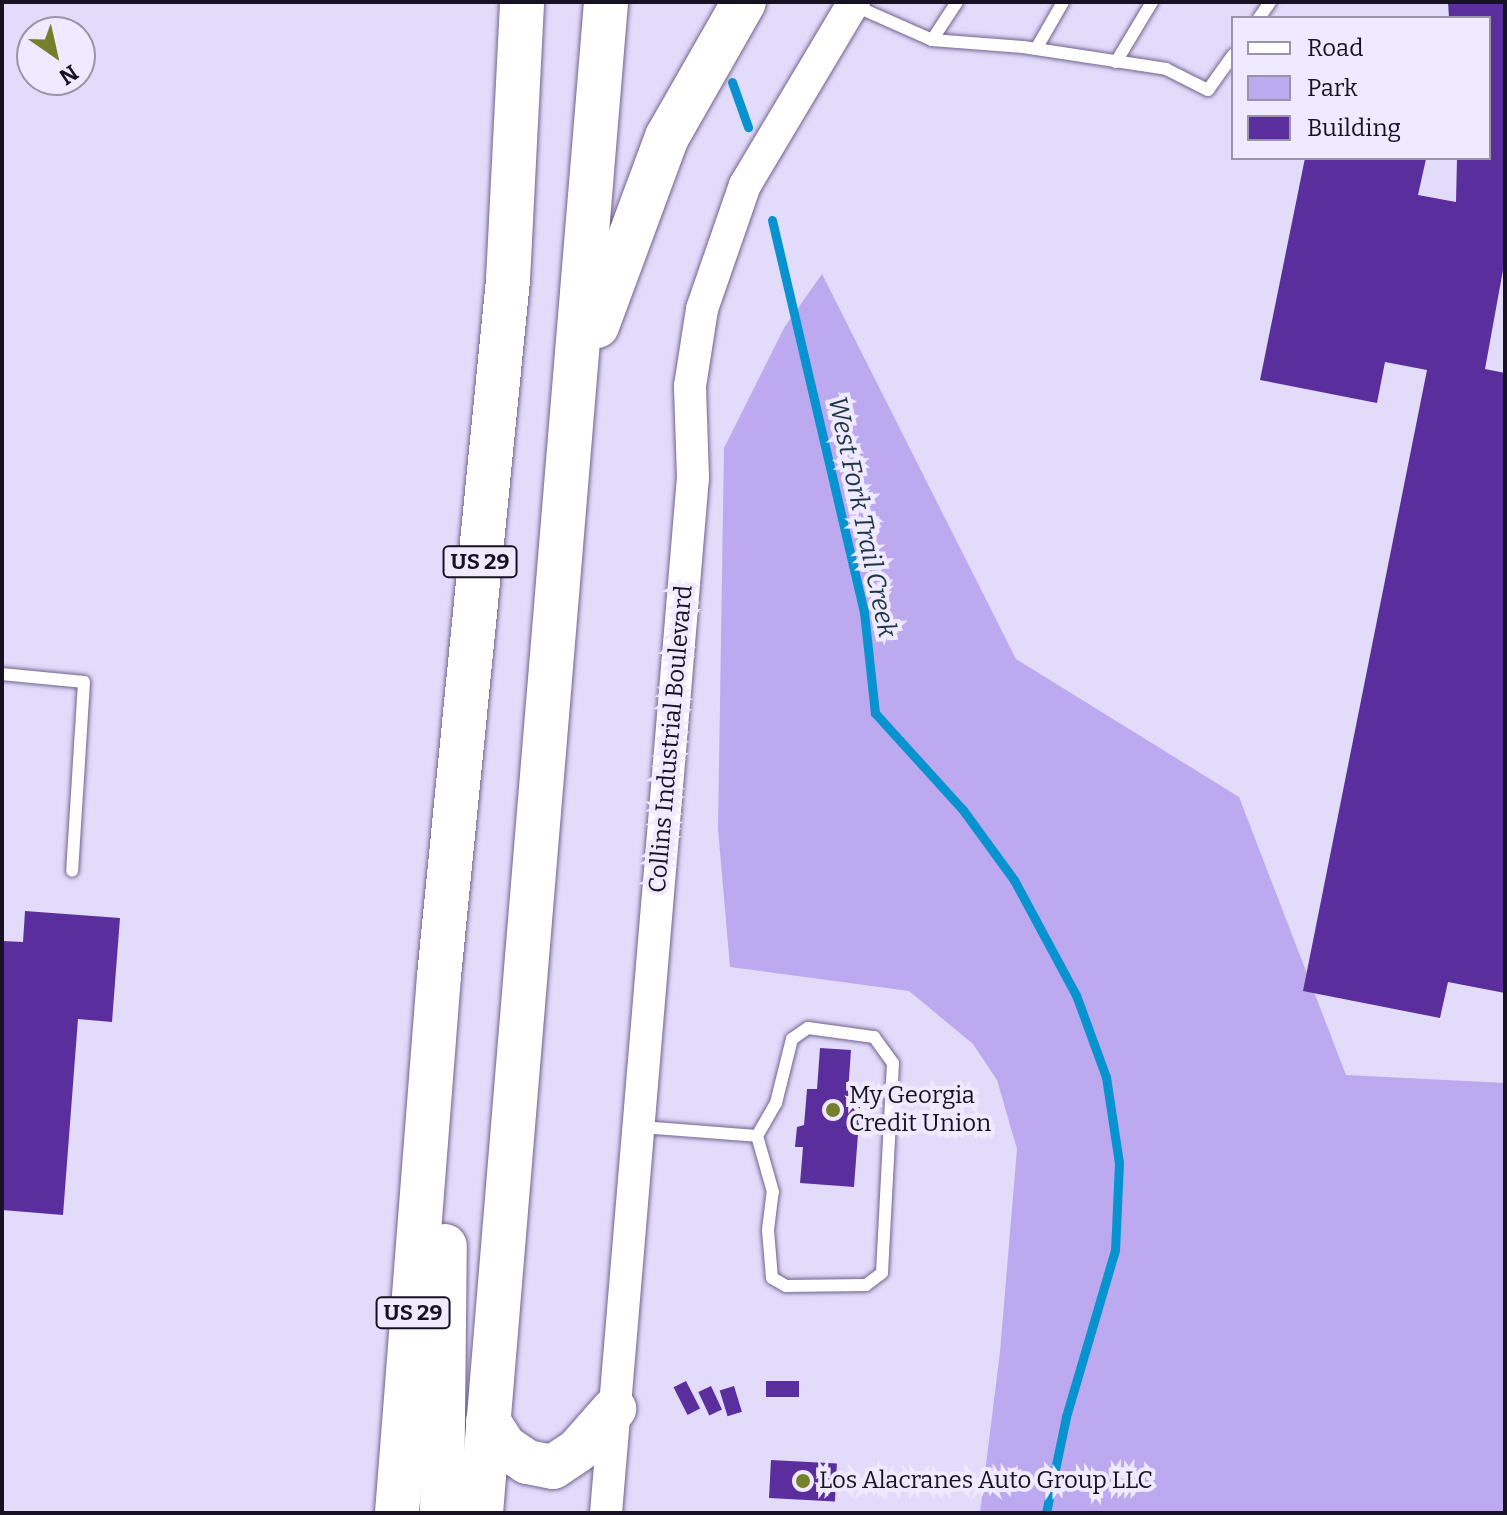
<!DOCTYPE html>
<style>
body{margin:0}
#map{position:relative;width:1507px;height:1515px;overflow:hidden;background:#e3dbfa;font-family:Bitter,serif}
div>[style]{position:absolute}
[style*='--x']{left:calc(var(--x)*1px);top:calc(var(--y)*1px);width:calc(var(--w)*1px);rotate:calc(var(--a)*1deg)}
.green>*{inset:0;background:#bda9ef}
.stream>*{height:9px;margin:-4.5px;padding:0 4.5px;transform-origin:4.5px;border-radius:4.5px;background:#0793d0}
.building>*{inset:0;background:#5b2e9d;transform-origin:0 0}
.roads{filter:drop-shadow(0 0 2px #706390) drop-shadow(0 0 2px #706390)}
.service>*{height:12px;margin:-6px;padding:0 6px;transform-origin:6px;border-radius:6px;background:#fff}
.tertiary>*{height:32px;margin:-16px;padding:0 16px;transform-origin:16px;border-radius:16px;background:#fff}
.motorway>*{height:44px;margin:-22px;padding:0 22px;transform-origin:22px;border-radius:22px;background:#fff}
.dots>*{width:22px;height:22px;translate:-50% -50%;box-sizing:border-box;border:4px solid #efeaff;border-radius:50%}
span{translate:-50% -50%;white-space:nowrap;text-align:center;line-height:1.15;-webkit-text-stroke:8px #efeaff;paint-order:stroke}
.shield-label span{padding:2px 6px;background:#efeaff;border:2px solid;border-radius:6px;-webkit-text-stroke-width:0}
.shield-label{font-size:22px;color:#171223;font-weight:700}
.street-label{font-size:24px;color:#171223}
.poi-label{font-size:24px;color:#171223}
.left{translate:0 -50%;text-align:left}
.water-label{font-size:26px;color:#1d3544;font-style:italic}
.frame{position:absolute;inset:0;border:4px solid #171223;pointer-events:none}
.legend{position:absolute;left:1231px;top:16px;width:260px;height:144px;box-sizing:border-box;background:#efeaff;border:2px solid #9994a7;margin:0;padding:10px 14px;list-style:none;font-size:24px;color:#171223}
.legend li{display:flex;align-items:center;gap:16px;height:40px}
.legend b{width:40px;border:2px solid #9994a7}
.north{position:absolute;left:16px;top:16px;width:80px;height:80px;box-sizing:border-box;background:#efeaff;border:2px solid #9994a7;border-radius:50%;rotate:146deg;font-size:22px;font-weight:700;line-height:32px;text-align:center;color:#171223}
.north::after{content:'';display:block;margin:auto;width:28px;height:36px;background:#74802c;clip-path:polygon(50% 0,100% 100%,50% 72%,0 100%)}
</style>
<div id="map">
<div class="green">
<i style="clip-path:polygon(822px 274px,1016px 659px,1239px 797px,1346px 1075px,1505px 1083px,1505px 1513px,980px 1513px,1000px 1352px,1017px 1149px,997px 1080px,973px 1044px,909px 991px,730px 967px,718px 829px,724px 448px,784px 328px)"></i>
</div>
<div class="stream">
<i style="--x:732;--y:82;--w:48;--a:70.4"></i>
<i style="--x:772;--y:220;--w:403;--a:76.8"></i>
<i style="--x:864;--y:612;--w:102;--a:83.8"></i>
<i style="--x:875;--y:713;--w:131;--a:47.8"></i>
<i style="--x:963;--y:810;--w:87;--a:53.9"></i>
<i style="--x:1014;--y:880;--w:131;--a:61.7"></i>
<i style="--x:1076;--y:995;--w:87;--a:69.9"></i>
<i style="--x:1106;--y:1077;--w:87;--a:81.4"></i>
<i style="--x:1119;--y:1163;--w:87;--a:92.6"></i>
<i style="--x:1115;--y:1250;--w:174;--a:106.4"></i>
<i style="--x:1066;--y:1417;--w:98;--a:101.8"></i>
</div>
<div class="building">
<i style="clip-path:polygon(1448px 2px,1505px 2px,1505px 259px,1485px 369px,1505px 373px,1505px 993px,1448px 982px,1440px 1018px,1303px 991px,1427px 370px,1385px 362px,1377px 403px,1260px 380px,1305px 158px,1426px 159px,1418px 195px,1456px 202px,1457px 158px,1489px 158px,1489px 18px,1449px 18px)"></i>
<i style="clip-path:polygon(25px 911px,120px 918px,112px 1022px,78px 1019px,63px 1215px,2px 1210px,2px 941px,23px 942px)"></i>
<i style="clip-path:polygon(820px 1048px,851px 1050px,848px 1093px,861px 1094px,854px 1187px,800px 1183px,803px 1147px,795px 1147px,797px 1127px,804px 1125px,807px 1089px,817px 1089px)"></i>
<i style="left:686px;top:1381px;width:31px;height:14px;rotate:63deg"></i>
<i style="left:766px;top:1381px;width:33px;height:16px"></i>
<i style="left:711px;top:1386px;width:26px;height:14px;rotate:65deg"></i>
<i style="left:734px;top:1386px;width:27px;height:15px;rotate:73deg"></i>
<i style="left:771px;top:1460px;width:66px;height:38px;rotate:3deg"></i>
</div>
<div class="roads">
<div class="service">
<i style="--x:853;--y:5;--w:86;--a:23.9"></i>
<i style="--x:932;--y:40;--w:45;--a:-56.7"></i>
<i style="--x:1259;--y:18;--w:19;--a:-55"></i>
<i style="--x:932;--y:40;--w:91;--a:4.4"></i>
<i style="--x:1023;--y:47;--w:145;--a:8.7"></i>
<i style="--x:1166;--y:69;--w:47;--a:26.6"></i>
<i style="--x:1208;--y:90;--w:43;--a:-54.5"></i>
<i style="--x:1036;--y:49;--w:54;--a:-60.1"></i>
<i style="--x:1116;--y:62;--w:70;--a:-59"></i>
<i style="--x:2;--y:674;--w:82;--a:5.6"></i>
<i style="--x:84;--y:682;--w:189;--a:93.6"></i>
<i style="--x:808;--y:1028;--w:67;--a:7.8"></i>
<i style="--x:874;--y:1037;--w:32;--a:54"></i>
<i style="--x:893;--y:1063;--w:210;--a:93"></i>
<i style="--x:882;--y:1273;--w:20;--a:143"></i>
<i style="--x:866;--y:1285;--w:80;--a:179.3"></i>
<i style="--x:786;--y:1286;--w:16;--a:-150"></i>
<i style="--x:772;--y:1278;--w:48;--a:-94.8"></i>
<i style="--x:768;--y:1230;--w:38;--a:-83"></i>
<i style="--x:773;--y:1192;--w:58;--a:-105.9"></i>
<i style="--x:757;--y:1136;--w:38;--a:-60"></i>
<i style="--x:776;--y:1103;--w:66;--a:-76"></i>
<i style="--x:792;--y:1039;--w:19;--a:-35"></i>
<i style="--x:641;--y:1127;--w:116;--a:4.4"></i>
</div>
<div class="tertiary">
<i style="--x:606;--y:1513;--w:1039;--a:-85.2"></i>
<i style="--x:693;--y:478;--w:92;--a:-91.9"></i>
<i style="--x:690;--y:386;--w:78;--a:-81.1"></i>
<i style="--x:702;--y:309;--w:131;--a:-70.9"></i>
<i style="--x:745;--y:185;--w:213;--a:-59.2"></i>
</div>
<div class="motorway">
<i style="--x:597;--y:326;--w:202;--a:-69.7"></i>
<i style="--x:667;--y:137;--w:155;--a:-60.3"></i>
<i style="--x:488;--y:1421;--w:31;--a:57"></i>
<i style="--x:505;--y:1447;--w:27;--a:34"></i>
<i style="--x:527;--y:1462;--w:26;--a:11"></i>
<i style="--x:553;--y:1467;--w:30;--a:-34"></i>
<i style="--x:578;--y:1450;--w:55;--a:-48.7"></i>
<i style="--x:397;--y:1513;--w:539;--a:-85.53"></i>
<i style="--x:439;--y:976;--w:699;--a:-84.34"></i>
<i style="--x:508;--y:280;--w:278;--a:-87.1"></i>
<i style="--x:442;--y:1513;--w:267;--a:-89.4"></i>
<i style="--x:481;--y:1513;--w:1516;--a:-85.27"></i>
</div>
</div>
<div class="dots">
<i style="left:833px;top:1110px;background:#74802c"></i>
<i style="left:803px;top:1481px;background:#74802c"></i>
</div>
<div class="shield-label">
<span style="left:480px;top:562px">US 29</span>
<span style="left:413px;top:1313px">US 29</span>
</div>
<div class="street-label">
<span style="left:671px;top:739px;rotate:-85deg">Collins Industrial Boulevard</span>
</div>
<div class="poi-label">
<span class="left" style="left:849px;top:1110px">My Georgia<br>Credit Union</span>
<span class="left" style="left:819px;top:1481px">Los Alacranes Auto Group LLC</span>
</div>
<div class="water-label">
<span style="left:862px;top:517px;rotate:78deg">West Fork Trail Creek</span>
</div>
<div class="frame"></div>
<ul class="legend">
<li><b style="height:10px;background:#fff"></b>Road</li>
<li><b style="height:22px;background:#bda9ef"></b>Park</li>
<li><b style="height:22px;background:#5b2e9d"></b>Building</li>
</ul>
<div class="north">N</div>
</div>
